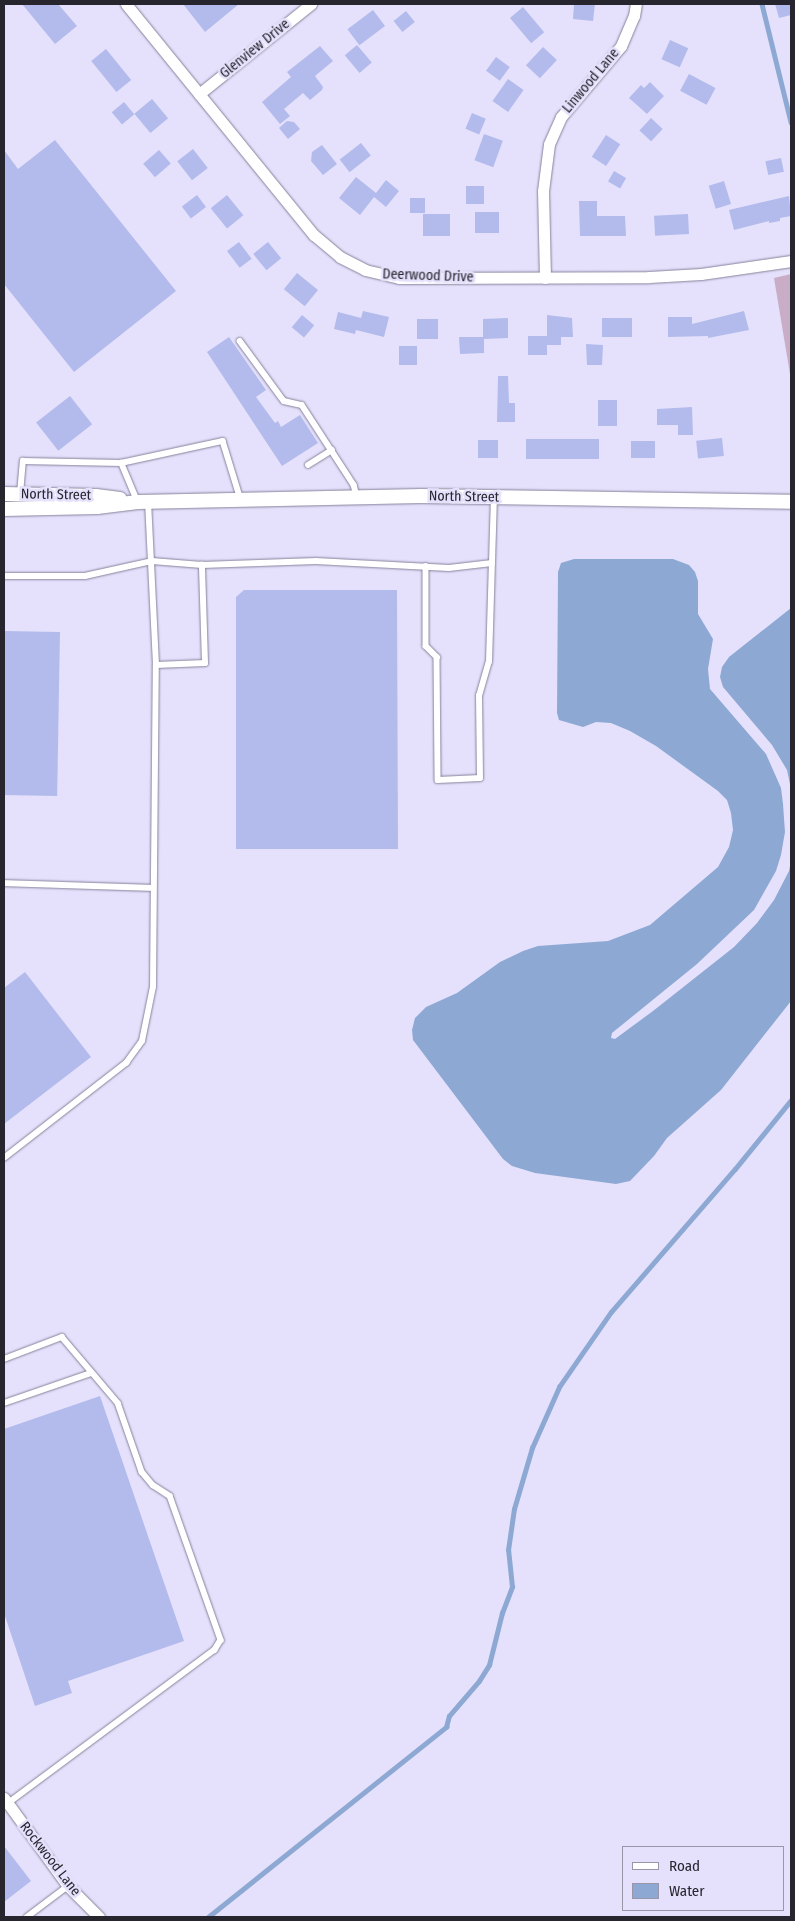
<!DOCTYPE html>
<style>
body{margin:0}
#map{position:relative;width:795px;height:1921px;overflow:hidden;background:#e5e1fc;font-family:"Fira Sans Condensed",sans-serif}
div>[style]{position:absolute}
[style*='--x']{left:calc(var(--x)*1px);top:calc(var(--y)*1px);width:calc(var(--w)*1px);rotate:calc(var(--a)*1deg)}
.green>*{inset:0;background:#c9acc5}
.water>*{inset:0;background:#8da9d3}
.stream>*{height:4.5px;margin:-2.25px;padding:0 2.25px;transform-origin:2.25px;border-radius:2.25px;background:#8da9d3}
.building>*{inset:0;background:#b2bbeb;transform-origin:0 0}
.roads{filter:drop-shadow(0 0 1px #87829b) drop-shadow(0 0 1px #87829b)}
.service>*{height:5.5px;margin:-2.75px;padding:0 2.75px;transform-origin:2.75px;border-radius:2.75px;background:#fff}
.minor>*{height:11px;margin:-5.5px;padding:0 5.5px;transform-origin:5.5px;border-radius:5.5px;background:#fff}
.tertiary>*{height:14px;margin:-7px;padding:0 7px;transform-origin:7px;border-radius:7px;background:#fff}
span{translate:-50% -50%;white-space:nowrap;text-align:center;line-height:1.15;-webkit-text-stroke:5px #e5e1fc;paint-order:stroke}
.street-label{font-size:14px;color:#27252e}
.frame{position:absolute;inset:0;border:5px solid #27252e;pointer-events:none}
.legend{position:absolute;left:622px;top:1846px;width:162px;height:65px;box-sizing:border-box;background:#e5e1fc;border:1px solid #9996aa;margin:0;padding:6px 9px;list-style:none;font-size:15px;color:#27252e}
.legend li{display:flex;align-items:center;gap:10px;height:25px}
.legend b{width:25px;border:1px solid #9996aa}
</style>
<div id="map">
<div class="green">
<i style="clip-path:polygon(791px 274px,791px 380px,774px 278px)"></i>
</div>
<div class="water">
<i style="clip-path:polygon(574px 559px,673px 559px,689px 565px,695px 572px,698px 581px,698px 614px,713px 639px,708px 669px,710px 689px,766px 754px,781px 788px,783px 804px,785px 832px,781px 855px,776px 871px,754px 910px,697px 964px,612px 1033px,611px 1038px,615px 1039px,653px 1011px,734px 947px,757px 923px,774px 900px,789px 871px,791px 861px,791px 1001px,721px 1090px,667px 1138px,654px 1156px,630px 1181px,616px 1184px,535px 1173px,512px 1166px,503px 1159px,413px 1040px,412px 1030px,415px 1018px,426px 1007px,457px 993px,500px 962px,523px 951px,538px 946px,608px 941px,650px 925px,718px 867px,729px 847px,733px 830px,731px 813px,727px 800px,718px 791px,656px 746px,630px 731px,611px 723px,596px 722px,583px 727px,559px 720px,557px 713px,558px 572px,561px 563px)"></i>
<i style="clip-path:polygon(791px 608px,791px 789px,787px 770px,772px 745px,723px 687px,720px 677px,722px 667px,729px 657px)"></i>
</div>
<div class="stream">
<i style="--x:762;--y:4;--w:122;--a:76.2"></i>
<i style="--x:208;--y:1917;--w:305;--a:-38.6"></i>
<i style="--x:446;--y:1727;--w:11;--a:-75"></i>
<i style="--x:449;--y:1716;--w:46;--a:-49.4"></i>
<i style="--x:479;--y:1681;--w:19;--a:-58"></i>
<i style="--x:489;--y:1665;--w:54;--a:-76"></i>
<i style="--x:502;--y:1613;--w:28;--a:-69"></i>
<i style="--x:512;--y:1587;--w:37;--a:-96"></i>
<i style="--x:508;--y:1550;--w:41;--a:-81.7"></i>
<i style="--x:514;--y:1509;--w:64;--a:-73.6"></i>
<i style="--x:532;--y:1448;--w:67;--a:-66.1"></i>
<i style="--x:559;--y:1387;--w:91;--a:-55.3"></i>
<i style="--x:611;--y:1312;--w:189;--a:-49.1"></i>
<i style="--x:735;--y:1169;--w:89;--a:-50.9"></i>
</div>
<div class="building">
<i style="clip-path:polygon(22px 4px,58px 4px,77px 26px,55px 44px)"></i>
<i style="clip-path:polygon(183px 4px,239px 4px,205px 32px)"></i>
<i style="clip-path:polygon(574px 4px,595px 4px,593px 21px,573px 19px)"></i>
<i style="clip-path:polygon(775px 4px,791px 4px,791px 15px,779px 18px)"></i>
<i style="left:523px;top:7px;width:33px;height:17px;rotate:50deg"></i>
<i style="left:373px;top:10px;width:20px;height:32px;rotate:53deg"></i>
<i style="left:406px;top:11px;width:14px;height:16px;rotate:51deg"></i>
<i style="left:670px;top:40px;width:20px;height:21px;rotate:24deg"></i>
<i style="left:357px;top:45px;width:23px;height:16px;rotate:50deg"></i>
<i style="clip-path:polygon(320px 46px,333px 61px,315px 76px,323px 87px,322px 90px,310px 100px,303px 93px,284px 109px,290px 116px,280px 124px,262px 102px,291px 77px,287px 72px)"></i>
<i style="left:543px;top:47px;width:19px;height:25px;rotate:43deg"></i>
<i style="left:106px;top:49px;width:40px;height:19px;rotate:51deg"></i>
<i style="left:496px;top:57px;width:17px;height:17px;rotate:36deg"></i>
<i style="left:689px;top:74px;width:30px;height:19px;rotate:28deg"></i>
<i style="left:508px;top:79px;width:19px;height:27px;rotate:35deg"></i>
<i style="clip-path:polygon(650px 82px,664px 96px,647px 114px,629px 98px,641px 85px,644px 88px)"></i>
<i style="left:152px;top:99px;width:25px;height:23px;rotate:50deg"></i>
<i style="left:124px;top:102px;width:16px;height:16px;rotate:50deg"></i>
<i style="left:472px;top:113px;width:15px;height:17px;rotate:23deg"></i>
<i style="left:651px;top:118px;width:16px;height:17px;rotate:43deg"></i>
<i style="clip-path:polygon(287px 121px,294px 122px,300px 129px,288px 139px,279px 128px)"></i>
<i style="left:484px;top:134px;width:20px;height:28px;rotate:20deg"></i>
<i style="left:606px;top:135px;width:17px;height:26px;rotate:33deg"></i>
<i style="clip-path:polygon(55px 140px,176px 291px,74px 372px,4px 284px,4px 150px,18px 169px)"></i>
<i style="left:361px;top:143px;width:16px;height:27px;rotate:52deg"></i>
<i style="clip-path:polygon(322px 145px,337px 164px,323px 175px,311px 161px,312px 152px)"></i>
<i style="left:193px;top:149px;width:24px;height:20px;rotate:52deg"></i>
<i style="left:159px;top:150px;width:18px;height:21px;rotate:49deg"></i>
<i style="left:781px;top:158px;width:14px;height:16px;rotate:78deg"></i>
<i style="left:614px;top:171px;width:14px;height:12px;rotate:30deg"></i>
<i style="clip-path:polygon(356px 177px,376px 193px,386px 180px,399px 191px,386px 207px,374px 197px,360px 215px,339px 198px)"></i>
<i style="left:724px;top:181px;width:24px;height:16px;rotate:73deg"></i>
<i style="left:466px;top:186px;width:18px;height:18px"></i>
<i style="left:197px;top:195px;width:15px;height:19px;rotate:53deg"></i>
<i style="left:227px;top:195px;width:26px;height:21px;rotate:51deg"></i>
<i style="clip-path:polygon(789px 196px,791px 216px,780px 218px,780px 221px,769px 223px,769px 221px,734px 230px,729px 210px)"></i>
<i style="left:410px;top:198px;width:15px;height:15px"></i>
<i style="clip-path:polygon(579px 201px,597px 201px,597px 216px,625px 216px,626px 236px,580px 236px)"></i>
<i style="left:475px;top:212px;width:24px;height:21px"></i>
<i style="left:450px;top:214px;width:22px;height:27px;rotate:90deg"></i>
<i style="left:688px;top:214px;width:20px;height:34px;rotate:87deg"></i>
<i style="left:239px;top:242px;width:21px;height:15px;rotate:53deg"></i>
<i style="left:268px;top:242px;width:21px;height:19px;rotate:51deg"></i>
<i style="left:297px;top:273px;width:27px;height:21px;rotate:39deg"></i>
<i style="clip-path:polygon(363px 311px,389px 317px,384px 337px,356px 330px,355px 334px,334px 329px,338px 312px,361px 318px)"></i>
<i style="clip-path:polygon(744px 311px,749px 330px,708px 338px,708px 336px,668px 337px,668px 317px,692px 317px,692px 324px)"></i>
<i style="left:302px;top:315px;width:16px;height:16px;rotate:40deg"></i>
<i style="clip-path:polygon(547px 315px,572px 318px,573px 337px,561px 337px,561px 345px,547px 345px)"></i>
<i style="clip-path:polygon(508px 318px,508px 338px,484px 339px,484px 353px,460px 354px,459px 337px,483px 337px,483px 319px)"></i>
<i style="left:602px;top:318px;width:30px;height:19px"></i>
<i style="left:417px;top:319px;width:21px;height:20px"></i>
<i style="left:528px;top:336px;width:19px;height:19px"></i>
<i style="clip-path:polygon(229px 337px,266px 390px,256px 397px,275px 423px,278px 421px,281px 427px,300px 415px,318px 443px,282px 466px,207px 352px)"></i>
<i style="clip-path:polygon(586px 344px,603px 345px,602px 365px,587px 365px)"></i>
<i style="left:399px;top:346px;width:18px;height:19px"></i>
<i style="clip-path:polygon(498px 376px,508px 376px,509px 403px,515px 403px,515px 422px,497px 422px)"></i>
<i style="left:70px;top:396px;width:36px;height:43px;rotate:52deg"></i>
<i style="left:598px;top:400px;width:19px;height:26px"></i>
<i style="clip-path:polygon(692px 407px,693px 435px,678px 435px,678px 425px,657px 425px,657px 409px)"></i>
<i style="left:722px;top:438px;width:18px;height:26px;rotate:84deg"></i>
<i style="left:526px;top:439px;width:73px;height:20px"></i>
<i style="left:478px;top:440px;width:20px;height:18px"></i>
<i style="left:631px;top:441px;width:24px;height:17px"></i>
<i style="clip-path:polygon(244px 590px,397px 590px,398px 849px,236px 849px,236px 597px)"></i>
<i style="left:4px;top:631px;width:56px;height:164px;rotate:1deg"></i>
<i style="clip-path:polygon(25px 972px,91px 1057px,4px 1124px,4px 988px)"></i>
<i style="clip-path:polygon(100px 1396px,184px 1641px,68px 1681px,72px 1693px,35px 1706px,4px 1613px,4px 1429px)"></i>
<i style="clip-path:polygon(4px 1846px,31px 1881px,4px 1902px)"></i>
</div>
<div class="roads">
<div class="service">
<i style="--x:240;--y:341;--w:74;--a:53.7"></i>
<i style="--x:284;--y:401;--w:18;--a:13"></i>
<i style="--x:302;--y:405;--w:95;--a:57"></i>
<i style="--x:354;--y:485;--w:11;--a:75"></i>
<i style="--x:308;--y:465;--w:28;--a:-32"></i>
<i style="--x:20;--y:494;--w:33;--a:-85"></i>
<i style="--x:23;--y:461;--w:98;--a:1.2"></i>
<i style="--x:137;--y:501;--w:41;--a:-112.8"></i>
<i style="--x:121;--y:463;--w:104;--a:-12.2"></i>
<i style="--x:223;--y:441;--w:62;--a:73"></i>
<i style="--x:426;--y:566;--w:80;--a:90"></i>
<i style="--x:426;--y:646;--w:16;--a:45"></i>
<i style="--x:437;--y:657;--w:123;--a:89.5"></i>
<i style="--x:438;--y:780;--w:42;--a:-2.7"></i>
<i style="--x:480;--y:778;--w:82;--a:-90.7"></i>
<i style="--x:479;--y:696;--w:35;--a:-74"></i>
<i style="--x:489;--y:662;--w:99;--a:-88.3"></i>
<i style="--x:4;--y:576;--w:81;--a:0"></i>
<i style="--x:85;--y:576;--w:69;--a:-12.6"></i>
<i style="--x:152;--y:561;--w:50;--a:4.6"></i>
<i style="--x:202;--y:565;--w:114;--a:-2"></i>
<i style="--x:316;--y:561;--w:133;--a:3"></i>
<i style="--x:449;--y:568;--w:43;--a:-6.6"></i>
<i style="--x:492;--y:563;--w:66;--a:-88.3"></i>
<i style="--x:156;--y:665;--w:49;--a:-2.3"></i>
<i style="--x:205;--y:663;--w:98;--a:-91.8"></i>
<i style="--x:4;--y:883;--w:148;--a:1.9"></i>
<i style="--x:4;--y:1158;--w:155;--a:-37.9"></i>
<i style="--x:126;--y:1063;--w:27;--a:-54"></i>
<i style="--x:142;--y:1041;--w:55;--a:-78.5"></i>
<i style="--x:153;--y:987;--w:322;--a:-89.5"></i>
<i style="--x:156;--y:665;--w:164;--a:-92.8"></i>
<i style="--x:4;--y:1359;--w:62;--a:-20.8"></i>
<i style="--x:62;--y:1337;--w:87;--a:49.7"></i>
<i style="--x:118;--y:1403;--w:73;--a:70.8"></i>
<i style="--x:142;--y:1472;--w:17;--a:50"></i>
<i style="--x:153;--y:1485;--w:20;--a:33"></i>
<i style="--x:170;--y:1496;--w:153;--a:70.5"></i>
<i style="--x:221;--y:1640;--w:12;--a:121"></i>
<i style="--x:215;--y:1650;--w:258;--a:143.4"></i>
<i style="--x:4;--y:1403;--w:92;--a:-19"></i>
<i style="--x:27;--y:1917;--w:51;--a:-37.1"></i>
</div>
<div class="minor">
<i style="--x:126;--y:4;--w:298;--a:50.9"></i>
<i style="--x:314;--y:235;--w:34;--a:40"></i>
<i style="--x:340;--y:257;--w:28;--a:27"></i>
<i style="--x:365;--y:270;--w:35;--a:13"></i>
<i style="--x:399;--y:278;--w:250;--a:-0.2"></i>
<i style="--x:649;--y:277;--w:52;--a:-3.3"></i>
<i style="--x:701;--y:274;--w:91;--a:-8.2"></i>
<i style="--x:199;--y:94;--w:144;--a:-38.8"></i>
<i style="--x:545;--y:278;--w:87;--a:-91.3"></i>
<i style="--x:543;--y:191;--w:47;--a:-82.7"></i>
<i style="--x:549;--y:144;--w:30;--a:-66"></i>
<i style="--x:561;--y:117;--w:93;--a:-49.8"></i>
<i style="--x:621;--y:46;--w:33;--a:-67"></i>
<i style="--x:634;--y:16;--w:12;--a:-81"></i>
<i style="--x:4;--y:1798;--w:109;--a:54"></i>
<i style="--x:68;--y:1886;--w:44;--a:45"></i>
</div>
<div class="tertiary">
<i style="--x:4;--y:494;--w:92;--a:1.2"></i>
<i style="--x:96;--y:496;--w:24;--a:7"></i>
<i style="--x:4;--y:509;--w:93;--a:-1.2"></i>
<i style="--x:97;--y:507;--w:41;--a:-7"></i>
<i style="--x:138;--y:502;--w:283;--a:-1.2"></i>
<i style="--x:421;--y:496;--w:370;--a:0.9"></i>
</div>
</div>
<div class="street-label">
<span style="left:255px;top:49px;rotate:-39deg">Glenview Drive</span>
<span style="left:591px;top:81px;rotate:-50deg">Linwood Lane</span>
<span style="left:428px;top:276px;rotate:2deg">Deerwood Drive</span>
<span style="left:56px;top:495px;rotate:1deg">North Street</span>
<span style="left:464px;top:497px;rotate:1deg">North Street</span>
<span style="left:50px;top:1859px;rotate:52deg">Rockwood Lane</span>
</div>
<div class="frame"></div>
<ul class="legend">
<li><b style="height:6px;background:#fff"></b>Road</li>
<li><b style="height:14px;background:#8da9d3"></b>Water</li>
</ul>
</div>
